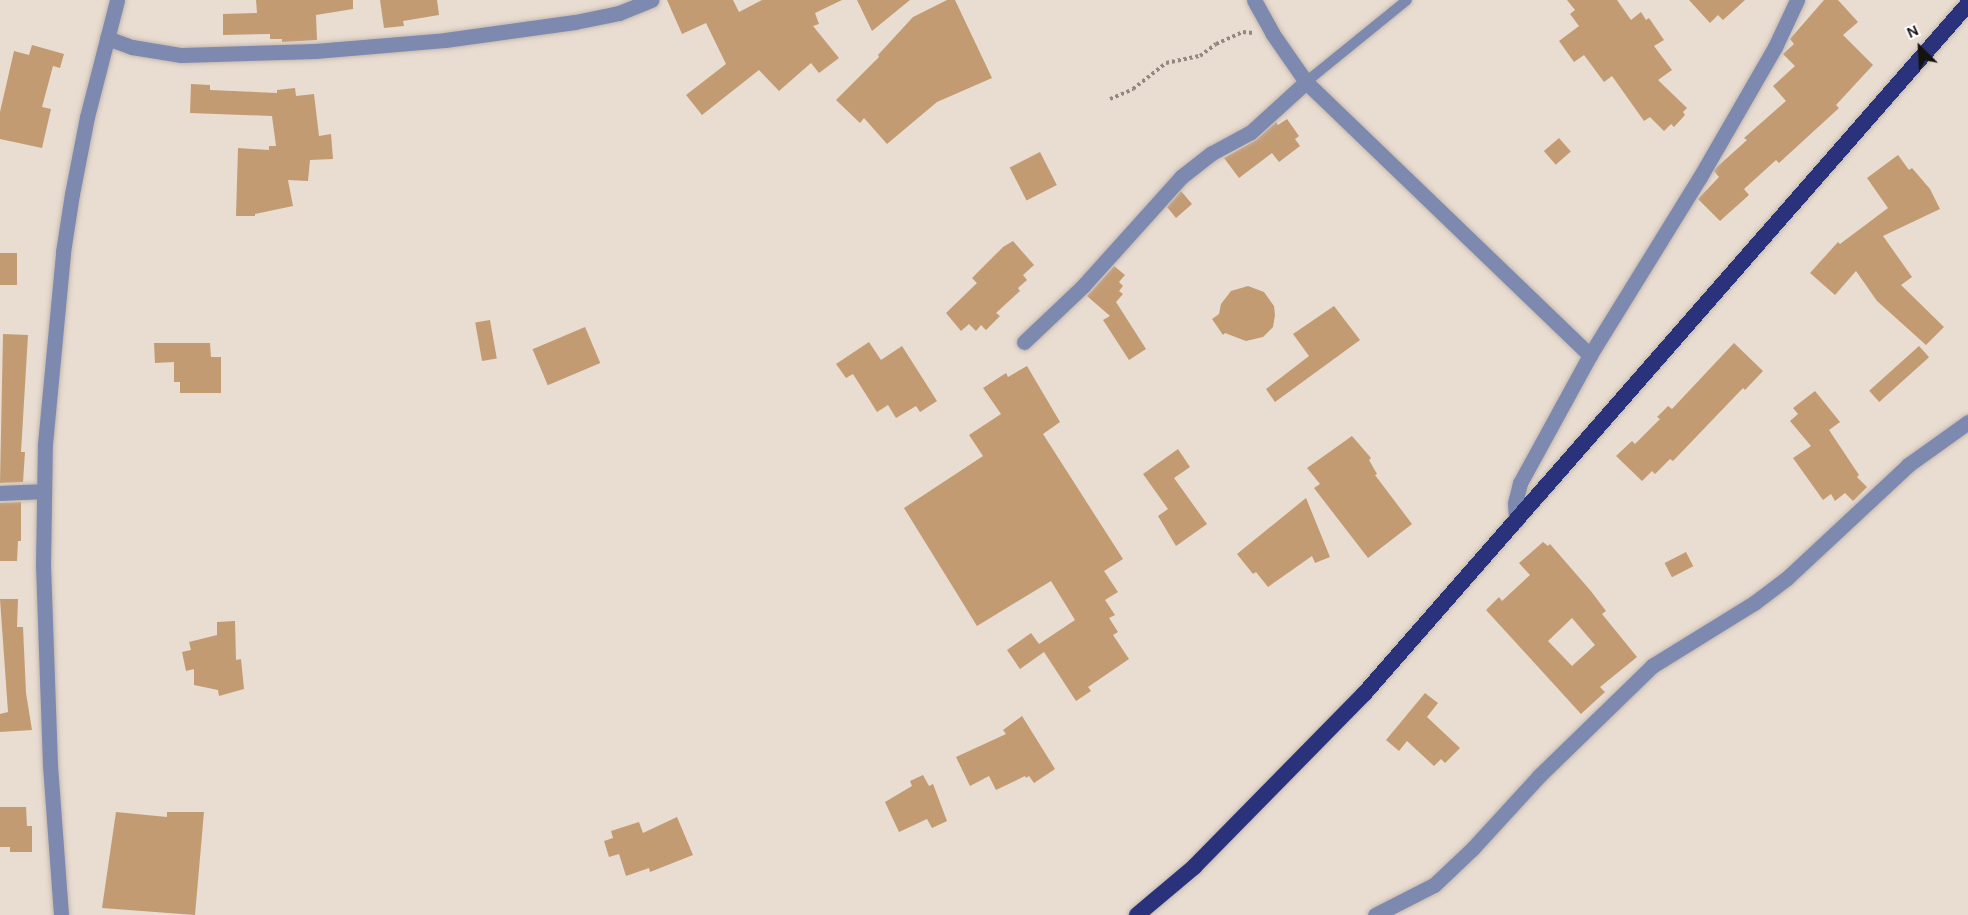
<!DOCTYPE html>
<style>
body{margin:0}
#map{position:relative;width:1968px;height:915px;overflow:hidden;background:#e9dcd1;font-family:Karla,sans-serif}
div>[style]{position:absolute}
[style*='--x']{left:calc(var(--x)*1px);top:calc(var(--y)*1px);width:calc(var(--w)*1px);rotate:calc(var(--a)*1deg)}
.building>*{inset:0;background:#c39b73;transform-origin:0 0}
.path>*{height:4px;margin-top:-2px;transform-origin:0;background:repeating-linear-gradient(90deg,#918880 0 3px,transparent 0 6px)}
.roads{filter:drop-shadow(0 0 2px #c3b8ae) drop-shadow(0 0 2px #c3b8ae)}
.service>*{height:10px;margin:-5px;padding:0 5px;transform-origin:5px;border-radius:5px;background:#7e89b0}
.minor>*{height:15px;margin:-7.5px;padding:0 7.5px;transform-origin:7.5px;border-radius:7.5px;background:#7e89b0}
.trunk>*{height:16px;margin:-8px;padding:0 8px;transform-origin:8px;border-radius:8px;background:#29327a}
span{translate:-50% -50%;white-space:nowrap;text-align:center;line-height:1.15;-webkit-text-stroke:4.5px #fff;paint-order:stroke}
.north{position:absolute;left:1890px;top:18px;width:60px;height:60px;-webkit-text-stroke:4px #fff;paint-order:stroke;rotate:336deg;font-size:16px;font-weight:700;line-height:24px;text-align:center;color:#16120e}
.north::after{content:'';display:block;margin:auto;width:21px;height:27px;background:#16120e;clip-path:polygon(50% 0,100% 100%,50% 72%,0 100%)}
</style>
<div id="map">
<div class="building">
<i style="clip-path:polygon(256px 0,353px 0,353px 9px,316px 15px,317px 40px,282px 42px,282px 39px,270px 39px,270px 34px,223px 35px,223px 14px,257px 13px)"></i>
<i style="clip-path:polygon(380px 0,437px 0,439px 15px,403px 21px,404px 26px,384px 28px)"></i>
<i style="clip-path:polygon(667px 0,733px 0,739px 12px,762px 0,842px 0,815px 13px,819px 24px,813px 26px,839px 58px,819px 73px,811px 63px,779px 91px,759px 70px,702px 115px,686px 95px,726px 64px,706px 23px,682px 34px)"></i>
<i style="clip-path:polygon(857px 0,910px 0,872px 31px)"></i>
<i style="clip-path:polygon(947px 0,955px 0,992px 78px,937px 102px,887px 144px,864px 118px,860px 123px,836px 100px,879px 57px,878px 55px,913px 17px)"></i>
<i style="clip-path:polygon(1567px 0,1617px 0,1631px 20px,1641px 12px,1646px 20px,1649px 18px,1664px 40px,1654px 46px,1672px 70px,1658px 80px,1687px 108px,1683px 112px,1685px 115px,1674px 127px,1671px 124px,1664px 131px,1650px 117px,1644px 121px,1612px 76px,1604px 82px,1584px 55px,1574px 62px,1559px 41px,1579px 26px,1570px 14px,1575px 10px)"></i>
<i style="clip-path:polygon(1689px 0,1745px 0,1723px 20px,1718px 15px,1710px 23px)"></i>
<i style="clip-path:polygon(1824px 0,1838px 0,1858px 22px,1843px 35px,1873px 65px,1836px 105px,1839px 108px,1779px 163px,1776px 160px,1744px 189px,1749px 195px,1720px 221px,1698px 199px,1719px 177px,1714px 171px,1717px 167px,1747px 140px,1744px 138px,1786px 101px,1773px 86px,1795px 66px,1783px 54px,1794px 44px,1790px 39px)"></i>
<i style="clip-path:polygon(32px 45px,64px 54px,60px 68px,53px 66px,42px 107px,51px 109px,42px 148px,0 139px,0 112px,14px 51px,29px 55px)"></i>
<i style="clip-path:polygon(191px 84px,210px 85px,210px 90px,277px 93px,277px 90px,295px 88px,296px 96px,314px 94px,319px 136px,331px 134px,333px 159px,310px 160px,308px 181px,288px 180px,293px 206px,255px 214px,255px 216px,236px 216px,238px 148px,269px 150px,269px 146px,276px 146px,272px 116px,190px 113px)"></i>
<i style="clip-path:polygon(1287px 119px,1299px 136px,1295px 139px,1300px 146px,1279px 162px,1272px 153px,1239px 178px,1224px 158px,1256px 140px,1276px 122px,1278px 125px)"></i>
<i style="left:1559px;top:138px;width:18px;height:20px;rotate:49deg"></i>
<i style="left:1040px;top:152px;width:37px;height:34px;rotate:63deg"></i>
<i style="clip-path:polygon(1898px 155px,1909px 170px,1912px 168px,1930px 189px,1940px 209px,1883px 236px,1912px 277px,1901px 285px,1944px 327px,1926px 345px,1877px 301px,1856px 271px,1835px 295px,1810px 273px,1838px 242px,1840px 244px,1888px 208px,1867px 178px)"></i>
<i style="clip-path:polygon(1181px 191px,1192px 204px,1176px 218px,1167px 207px)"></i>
<i style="clip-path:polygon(1013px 241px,1034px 265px,1023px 275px,1027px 280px,1018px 288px,1020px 291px,996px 313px,1000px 316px,986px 330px,981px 325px,976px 331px,969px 324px,961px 331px,946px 313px,977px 283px,972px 278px,1003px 247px)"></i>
<i style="left:0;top:253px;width:17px;height:32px"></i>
<i style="clip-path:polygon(1114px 266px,1125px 275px,1119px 282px,1123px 286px,1119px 291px,1123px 294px,1116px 302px,1146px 349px,1129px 360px,1103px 320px,1110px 316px,1087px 296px)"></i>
<i style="clip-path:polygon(1248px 286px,1264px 292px,1274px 306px,1275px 315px,1273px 327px,1263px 337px,1246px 341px,1225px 333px,1223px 335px,1212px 319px,1219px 314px,1221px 304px,1231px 291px)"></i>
<i style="clip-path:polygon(1334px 306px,1360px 340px,1275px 402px,1266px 389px,1309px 356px,1293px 334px)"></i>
<i style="left:490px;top:320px;width:39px;height:15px;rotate:80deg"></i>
<i style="left:585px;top:327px;width:39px;height:57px;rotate:67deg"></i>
<i style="clip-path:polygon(3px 334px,28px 335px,21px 452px,25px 452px,23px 482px,0 483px)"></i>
<i style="clip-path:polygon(869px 342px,881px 360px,902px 346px,937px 401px,920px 412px,916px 406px,896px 418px,888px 405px,877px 412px,853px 374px,846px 378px,836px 364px)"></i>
<i style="clip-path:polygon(154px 343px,210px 343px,211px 357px,221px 357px,221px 393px,180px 393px,180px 382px,174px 382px,174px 362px,155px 363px)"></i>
<i style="clip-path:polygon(1734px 343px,1763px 371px,1745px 390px,1743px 388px,1673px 461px,1670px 459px,1655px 474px,1652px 471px,1642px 481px,1616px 456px,1632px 441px,1635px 444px,1660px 419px,1657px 417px,1668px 406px,1672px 409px)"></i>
<i style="left:1919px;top:346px;width:15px;height:67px;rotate:48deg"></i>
<i style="clip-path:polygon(1027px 366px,1060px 422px,1043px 434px,1123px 559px,1104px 571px,1118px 592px,1105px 600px,1115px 615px,1109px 618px,1118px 632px,1113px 635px,1129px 659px,1088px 687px,1091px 691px,1076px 701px,1044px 652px,1020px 669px,1007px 650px,1031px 633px,1039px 644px,1075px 620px,1051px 581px,977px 626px,904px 508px,983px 456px,969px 435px,1001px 414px,983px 388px,1006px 373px,1008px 377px)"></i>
<i style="clip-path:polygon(1815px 391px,1840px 422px,1829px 430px,1859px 475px,1857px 477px,1867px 487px,1853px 501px,1845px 493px,1835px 501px,1831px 494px,1823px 500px,1793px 458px,1811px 446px,1790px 421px,1798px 414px,1793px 408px)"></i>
<i style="clip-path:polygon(1352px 436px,1371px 458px,1369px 460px,1377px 474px,1375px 475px,1412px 524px,1368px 558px,1314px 488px,1320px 484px,1307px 468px)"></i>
<i style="clip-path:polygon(1178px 449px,1190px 467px,1174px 478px,1207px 524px,1176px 546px,1158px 516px,1168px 509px,1143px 474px)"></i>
<i style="clip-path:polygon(1306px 498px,1330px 557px,1315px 563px,1312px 556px,1268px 587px,1256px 572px,1253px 574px,1237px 554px)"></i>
<i style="clip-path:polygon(21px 502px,21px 541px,18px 541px,17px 561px,0 561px,0 503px)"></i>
<i style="clip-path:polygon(evenodd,1543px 542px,1548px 546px,1550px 544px,1590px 590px,1606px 611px,1602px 614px,1637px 657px,1600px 687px,1605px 692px,1581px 714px,1486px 610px,1499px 597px,1502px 601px,1530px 575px,1519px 563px,1543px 542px,1572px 618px,1595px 645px,1572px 666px,1548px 641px,1572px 618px)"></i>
<i style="left:1686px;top:552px;width:16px;height:24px;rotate:63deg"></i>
<i style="clip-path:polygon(0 599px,18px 599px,17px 627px,23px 627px,26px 693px,32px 730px,0 732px,0 714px,8px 712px)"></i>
<i style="clip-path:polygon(235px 621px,236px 660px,241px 659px,244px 689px,219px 696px,218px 690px,194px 685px,194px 669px,186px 671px,182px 652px,191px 650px,189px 642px,217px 635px,217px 622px)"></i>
<i style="clip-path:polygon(1425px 693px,1438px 703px,1427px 717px,1460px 748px,1445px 763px,1441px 759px,1434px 766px,1407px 741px,1399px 751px,1386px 740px)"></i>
<i style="clip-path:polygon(1022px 716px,1055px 769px,1034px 783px,1029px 776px,1026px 778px,1025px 776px,996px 790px,989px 776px,970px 786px,956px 757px,1006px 734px,1003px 730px)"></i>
<i style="clip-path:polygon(923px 775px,929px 786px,933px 784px,947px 821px,932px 828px,927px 819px,899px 832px,885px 802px,912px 786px,910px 781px)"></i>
<i style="clip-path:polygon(0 807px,26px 807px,27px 826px,32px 826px,32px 852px,10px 852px,10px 847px,0 847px)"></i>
<i style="clip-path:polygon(116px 812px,167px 817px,167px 812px,204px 812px,195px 915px,102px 908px)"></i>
<i style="clip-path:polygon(677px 817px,693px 855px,650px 872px,649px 868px,626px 876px,619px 854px,609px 857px,604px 841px,613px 838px,611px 831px,639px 822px,643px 833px)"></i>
</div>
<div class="path">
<i style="--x:1110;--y:99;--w:25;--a:-23"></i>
<i style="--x:1133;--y:89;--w:42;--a:-38.2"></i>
<i style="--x:1166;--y:63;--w:35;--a:-12"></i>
<i style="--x:1200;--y:56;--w:20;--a:-37"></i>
<i style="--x:1216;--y:44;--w:30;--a:-24"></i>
<i style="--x:1243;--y:32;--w:10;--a:6"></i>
</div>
<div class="roads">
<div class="service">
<i style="--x:1306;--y:82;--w:130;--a:-39.1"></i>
</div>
<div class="minor">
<i style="--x:1254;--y:0;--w:38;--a:61"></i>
<i style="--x:1272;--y:33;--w:60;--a:55.2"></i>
<i style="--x:1306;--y:82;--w:394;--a:43.9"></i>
<i style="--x:107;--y:38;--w:27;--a:20"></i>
<i style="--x:132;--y:47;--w:50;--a:9.3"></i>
<i style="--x:181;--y:55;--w:134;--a:-1.7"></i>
<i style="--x:315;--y:51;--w:130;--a:-4.8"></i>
<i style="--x:445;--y:40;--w:131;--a:-7.9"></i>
<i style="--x:575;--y:22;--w:45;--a:-11.6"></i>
<i style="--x:619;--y:13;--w:35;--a:-22"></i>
<i style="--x:1024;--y:342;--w:81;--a:-43.5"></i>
<i style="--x:1083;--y:286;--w:147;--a:-48"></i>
<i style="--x:1181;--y:177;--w:39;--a:-38"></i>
<i style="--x:1212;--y:153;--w:44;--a:-28.3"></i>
<i style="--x:1251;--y:132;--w:74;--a:-42.3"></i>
<i style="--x:0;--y:493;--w:44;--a:-2.6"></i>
<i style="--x:1516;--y:521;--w:18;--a:-93"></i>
<i style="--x:1515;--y:503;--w:21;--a:-76"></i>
<i style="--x:1520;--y:483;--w:146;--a:-61.3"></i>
<i style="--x:1590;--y:355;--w:209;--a:-58.3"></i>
<i style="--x:1700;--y:177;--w:150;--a:-60"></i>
<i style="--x:1775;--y:47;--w:52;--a:-64.9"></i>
<i style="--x:61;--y:915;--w:150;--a:-94.2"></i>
<i style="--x:50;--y:765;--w:199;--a:-92"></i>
<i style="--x:43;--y:566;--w:122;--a:-89.1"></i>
<i style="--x:45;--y:444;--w:193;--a:-84.6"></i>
<i style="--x:63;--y:252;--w:59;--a:-81.2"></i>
<i style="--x:72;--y:194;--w:78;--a:-79"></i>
<i style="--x:87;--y:117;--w:121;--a:-75.6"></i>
<i style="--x:1375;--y:915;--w:66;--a:-27"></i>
<i style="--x:1434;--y:885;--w:54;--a:-43.5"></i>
<i style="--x:1473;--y:848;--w:98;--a:-47.5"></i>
<i style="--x:1539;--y:776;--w:158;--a:-44.2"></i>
<i style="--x:1652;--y:666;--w:120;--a:-31.7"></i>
<i style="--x:1754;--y:603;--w:41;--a:-37.1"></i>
<i style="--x:1787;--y:578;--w:166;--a:-43"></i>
<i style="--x:1908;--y:465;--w:74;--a:-35.6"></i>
</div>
<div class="trunk">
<i style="--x:1137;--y:915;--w:75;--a:-40.1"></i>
<i style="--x:1194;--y:867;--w:243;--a:-45.5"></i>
<i style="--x:1364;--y:694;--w:917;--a:-48.8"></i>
</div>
</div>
<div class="north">N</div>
</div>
